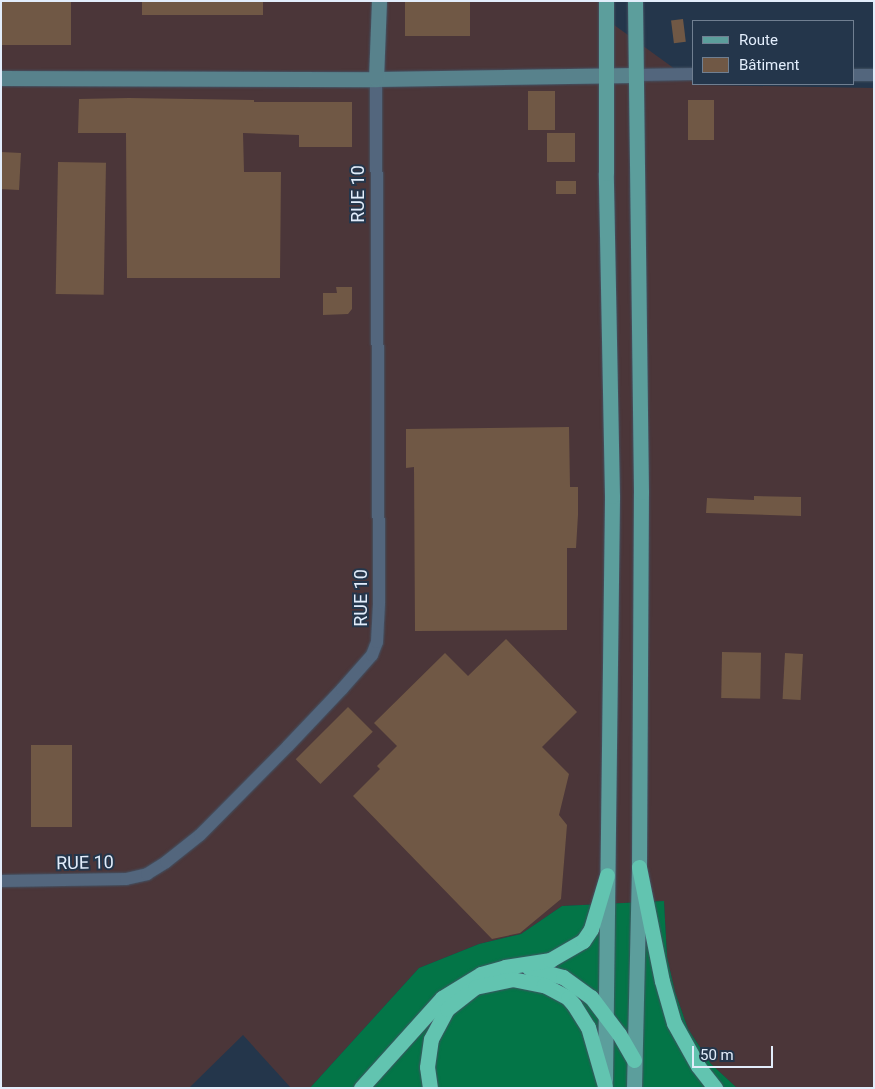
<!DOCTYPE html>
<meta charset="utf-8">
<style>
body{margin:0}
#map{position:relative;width:875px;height:1089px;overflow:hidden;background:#24364b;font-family:Roboto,sans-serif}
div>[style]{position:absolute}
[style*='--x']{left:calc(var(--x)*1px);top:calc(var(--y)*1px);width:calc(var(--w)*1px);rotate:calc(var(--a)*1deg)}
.industrial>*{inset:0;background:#4b3639}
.forest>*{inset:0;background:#037547}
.building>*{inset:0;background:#705845;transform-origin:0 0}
.roads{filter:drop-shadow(0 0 1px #445365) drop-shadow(0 0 1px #445365)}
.street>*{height:12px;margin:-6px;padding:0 6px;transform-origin:6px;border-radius:6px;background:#53667d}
.secondary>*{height:15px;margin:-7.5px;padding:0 7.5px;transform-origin:7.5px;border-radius:7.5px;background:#58828c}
.primary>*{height:15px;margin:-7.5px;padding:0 7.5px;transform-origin:7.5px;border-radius:7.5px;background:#5c9e9c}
.highway>*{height:15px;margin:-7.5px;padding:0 7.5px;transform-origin:7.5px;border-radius:7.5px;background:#62c4b0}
span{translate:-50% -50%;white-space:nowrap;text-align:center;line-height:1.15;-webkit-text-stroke:4px #24364b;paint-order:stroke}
.street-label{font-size:18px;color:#e2edfb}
.frame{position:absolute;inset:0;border:2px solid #e2edfb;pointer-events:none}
.legend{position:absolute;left:692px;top:20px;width:162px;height:65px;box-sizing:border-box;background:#24364b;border:1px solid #707f91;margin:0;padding:6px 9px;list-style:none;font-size:15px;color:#e2edfb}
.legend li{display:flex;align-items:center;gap:10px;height:25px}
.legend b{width:25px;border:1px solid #707f91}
.scale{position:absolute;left:692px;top:1046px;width:81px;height:22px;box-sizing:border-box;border:2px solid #e2edfb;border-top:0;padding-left:6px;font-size:15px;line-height:18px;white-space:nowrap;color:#e2edfb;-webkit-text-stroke:4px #24364b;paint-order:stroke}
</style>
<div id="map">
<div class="industrial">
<i style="clip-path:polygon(1px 1px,599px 1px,599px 14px,697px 85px,874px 88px,874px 1088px,737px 1088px,711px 1064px,688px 1029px,675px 992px,667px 957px,664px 901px,562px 906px,521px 934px,479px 944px,419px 968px,310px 1088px,291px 1088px,243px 1035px,189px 1088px,1px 1088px)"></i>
</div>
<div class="forest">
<i style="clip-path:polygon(664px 901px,667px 957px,675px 992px,688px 1029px,711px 1064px,737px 1088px,310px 1088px,419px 968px,479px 944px,521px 934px,562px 906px)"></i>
</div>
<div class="building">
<i style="left:1px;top:1px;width:70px;height:44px"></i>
<i style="left:142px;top:1px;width:121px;height:14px"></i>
<i style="left:405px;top:1px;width:65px;height:35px"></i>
<i style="left:683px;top:19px;width:23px;height:12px;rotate:83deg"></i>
<i style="left:555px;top:91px;width:39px;height:27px;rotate:90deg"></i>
<i style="clip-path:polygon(129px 98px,254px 100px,254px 102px,352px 102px,352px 147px,299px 147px,299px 135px,243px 133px,244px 172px,281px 172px,280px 278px,127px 278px,126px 133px,78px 133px,79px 99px)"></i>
<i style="left:688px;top:100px;width:26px;height:40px"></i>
<i style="left:547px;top:133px;width:28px;height:29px"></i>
<i style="left:1px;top:152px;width:20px;height:37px;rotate:3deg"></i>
<i style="left:58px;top:162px;width:48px;height:132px;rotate:1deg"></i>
<i style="left:556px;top:181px;width:20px;height:13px"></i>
<i style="clip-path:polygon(336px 287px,352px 287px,352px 309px,348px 314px,323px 315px,323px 293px,337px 293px)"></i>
<i style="clip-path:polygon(569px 427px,570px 487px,578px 487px,578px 515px,576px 548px,567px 548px,567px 630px,415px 631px,414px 467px,406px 468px,406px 429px)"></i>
<i style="clip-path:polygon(754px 496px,801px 497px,801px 516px,706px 513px,707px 498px,754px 500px)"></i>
<i style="clip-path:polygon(506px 639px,577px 712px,542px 747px,569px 774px,559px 815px,567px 825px,561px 899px,520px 933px,492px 939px,353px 796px,380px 769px,377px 766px,397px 746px,374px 723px,445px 653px,468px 676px)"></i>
<i style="left:722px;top:652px;width:39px;height:46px;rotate:1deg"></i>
<i style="left:785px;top:653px;width:18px;height:46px;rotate:3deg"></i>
<i style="left:348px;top:707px;width:35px;height:74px;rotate:45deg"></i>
<i style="left:72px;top:745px;width:82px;height:41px;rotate:90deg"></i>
</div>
<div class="roads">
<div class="street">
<i style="--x:635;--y:75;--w:59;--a:-1"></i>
<i style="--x:854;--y:75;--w:20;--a:0"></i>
<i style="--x:1;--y:881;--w:125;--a:-0.9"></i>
<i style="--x:126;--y:879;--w:22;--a:-13"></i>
<i style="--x:147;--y:874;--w:22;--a:-32"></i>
<i style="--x:166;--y:862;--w:43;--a:-38.5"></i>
<i style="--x:200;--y:835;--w:125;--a:-45.3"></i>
<i style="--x:288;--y:746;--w:79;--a:-46.5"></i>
<i style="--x:342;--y:689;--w:45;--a:-48.6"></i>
<i style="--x:372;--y:655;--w:14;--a:-69"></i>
<i style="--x:377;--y:642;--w:39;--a:-87"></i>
<i style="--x:379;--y:603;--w:524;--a:-90.33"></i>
</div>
<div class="secondary">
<i style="--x:1;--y:78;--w:375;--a:0.2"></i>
<i style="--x:376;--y:79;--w:259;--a:-0.9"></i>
<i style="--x:376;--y:79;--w:78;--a:-87.8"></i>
</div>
<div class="primary">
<i style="--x:605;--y:1080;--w:584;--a:-89.31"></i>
<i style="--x:612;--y:496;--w:323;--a:-91.1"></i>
<i style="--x:606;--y:173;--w:172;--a:-90"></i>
<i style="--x:634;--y:1088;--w:221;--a:-88.7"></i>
<i style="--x:639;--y:867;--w:375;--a:-89.7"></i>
<i style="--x:641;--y:492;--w:491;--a:-90.7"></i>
</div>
<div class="highway">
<i style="--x:639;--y:867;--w:116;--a:78.6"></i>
<i style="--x:662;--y:981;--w:44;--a:74.1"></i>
<i style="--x:674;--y:1023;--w:49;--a:60.8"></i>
<i style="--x:698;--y:1066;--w:28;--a:52"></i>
<i style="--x:529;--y:968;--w:35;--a:15"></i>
<i style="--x:563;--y:977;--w:34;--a:36"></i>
<i style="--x:591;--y:997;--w:46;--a:52.9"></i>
<i style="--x:619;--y:1034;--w:30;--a:60"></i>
<i style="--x:361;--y:1088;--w:121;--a:-48"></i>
<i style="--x:442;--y:998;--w:46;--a:-31.6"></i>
<i style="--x:481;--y:974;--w:25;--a:-16"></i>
<i style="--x:505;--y:967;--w:46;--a:-8.8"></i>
<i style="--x:550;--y:960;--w:38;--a:-30"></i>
<i style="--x:583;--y:941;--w:14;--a:-56"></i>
<i style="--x:591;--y:929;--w:56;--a:-73.5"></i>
<i style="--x:430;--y:1088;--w:21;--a:-98"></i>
<i style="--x:427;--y:1067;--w:28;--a:-82"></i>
<i style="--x:431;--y:1039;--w:34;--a:-62"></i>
<i style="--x:447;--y:1009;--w:36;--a:-38"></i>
<i style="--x:475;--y:987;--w:38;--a:-12"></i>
<i style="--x:512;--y:979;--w:33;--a:11"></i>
<i style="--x:544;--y:985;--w:27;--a:28"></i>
<i style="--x:568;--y:998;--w:9;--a:49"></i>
<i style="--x:574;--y:1005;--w:26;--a:58"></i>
<i style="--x:588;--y:1027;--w:61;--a:73.9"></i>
</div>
</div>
<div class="street-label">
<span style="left:358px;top:194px;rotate:-90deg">RUE 10</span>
<span style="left:361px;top:598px;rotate:-90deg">RUE 10</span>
<span style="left:85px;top:863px;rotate:-1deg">RUE 10</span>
</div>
<div class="frame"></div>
<ul class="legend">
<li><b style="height:6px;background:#5c9e9c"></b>Route</li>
<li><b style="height:14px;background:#705845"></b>Bâtiment</li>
</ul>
<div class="scale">50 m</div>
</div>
